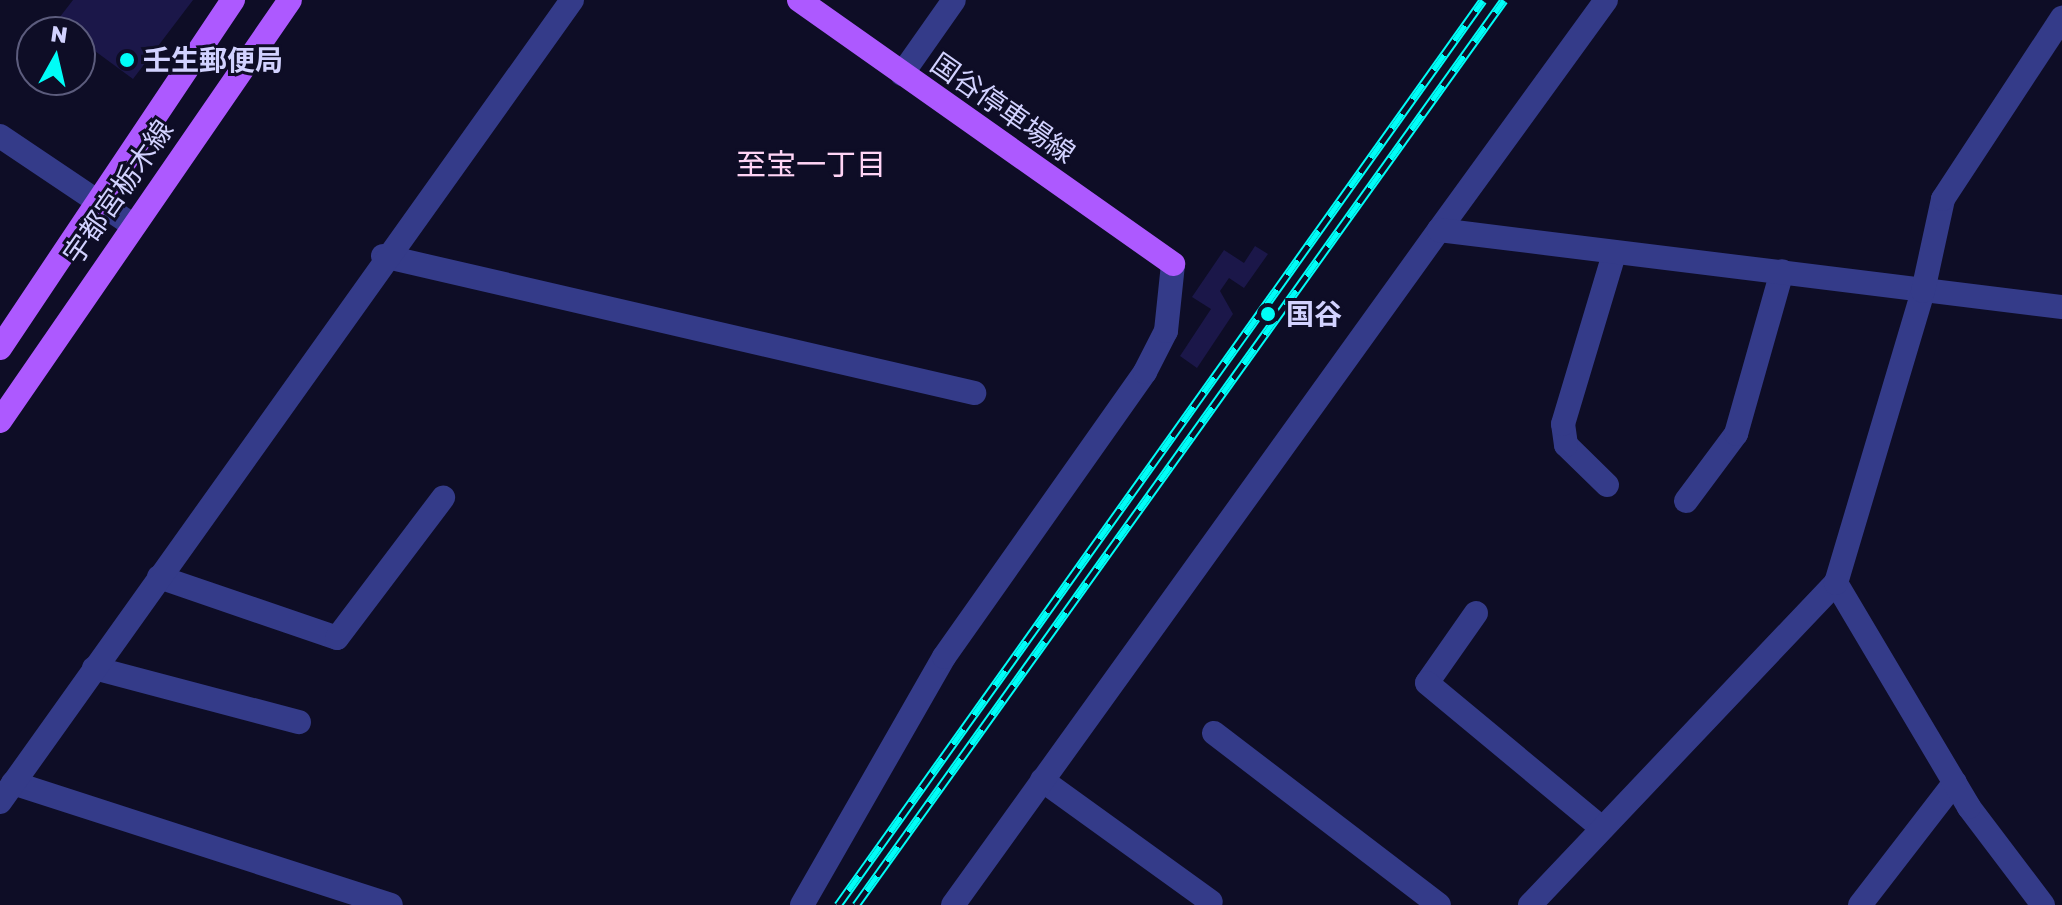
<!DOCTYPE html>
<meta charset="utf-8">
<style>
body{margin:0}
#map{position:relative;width:2062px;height:905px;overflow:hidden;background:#0e0d26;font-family:"Golos Text","Noto Sans JP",sans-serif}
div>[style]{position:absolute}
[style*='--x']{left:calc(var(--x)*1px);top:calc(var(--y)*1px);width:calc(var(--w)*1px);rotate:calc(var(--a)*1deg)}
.building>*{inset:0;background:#1b1749}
.minor>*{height:24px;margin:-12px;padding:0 12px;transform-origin:12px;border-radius:12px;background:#343b89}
.major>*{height:24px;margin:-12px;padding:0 12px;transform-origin:12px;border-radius:12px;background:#ad59ff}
.rail>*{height:9px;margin-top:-4.5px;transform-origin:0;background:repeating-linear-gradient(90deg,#0e0d26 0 18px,#00fdf7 0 36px);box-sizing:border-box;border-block:2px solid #00fdf7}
.dots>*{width:22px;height:22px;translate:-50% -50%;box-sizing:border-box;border:4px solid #0e0d26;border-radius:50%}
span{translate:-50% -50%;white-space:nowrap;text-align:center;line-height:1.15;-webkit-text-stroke:6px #0e0d26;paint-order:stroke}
.poi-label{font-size:28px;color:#d2d2ff;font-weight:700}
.left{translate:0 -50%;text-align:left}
.street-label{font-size:28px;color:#d2d2ff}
.neighbourhood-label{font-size:30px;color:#ffd4f5}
.north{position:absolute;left:16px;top:16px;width:80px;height:80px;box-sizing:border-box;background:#0e0d26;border:2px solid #5c5c7d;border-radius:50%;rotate:8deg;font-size:22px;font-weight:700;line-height:32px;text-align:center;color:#d2d2ff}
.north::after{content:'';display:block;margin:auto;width:28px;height:36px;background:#00fdf7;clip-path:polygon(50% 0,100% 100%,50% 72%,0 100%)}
</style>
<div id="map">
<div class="building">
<i style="clip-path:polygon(73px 0,193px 0,133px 79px,80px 40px,80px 32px,56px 22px)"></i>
<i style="clip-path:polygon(1255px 246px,1268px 254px,1244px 288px,1229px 278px,1220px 291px,1233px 314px,1197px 368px,1180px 356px,1211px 309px,1192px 297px,1224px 250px,1244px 263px)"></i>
</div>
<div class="minor">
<i style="--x:902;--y:74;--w:90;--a:-54.9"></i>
<i style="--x:0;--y:136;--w:158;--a:33.9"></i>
<i style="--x:1439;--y:230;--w:284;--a:-54"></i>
<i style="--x:383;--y:256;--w:607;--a:13.05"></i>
<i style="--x:1607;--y:485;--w:57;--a:-135.7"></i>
<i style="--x:1566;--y:445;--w:21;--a:-98"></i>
<i style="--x:1563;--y:424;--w:177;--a:-73.3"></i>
<i style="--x:1686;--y:501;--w:84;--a:-53.3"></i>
<i style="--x:1736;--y:434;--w:169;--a:-74.2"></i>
<i style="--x:159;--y:577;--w:188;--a:18.9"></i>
<i style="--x:337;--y:638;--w:176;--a:-52.9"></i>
<i style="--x:1476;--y:613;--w:85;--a:125"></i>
<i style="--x:1427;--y:683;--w:224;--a:39.7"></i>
<i style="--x:94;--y:668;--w:212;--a:14.8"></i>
<i style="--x:1214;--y:733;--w:283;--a:37.4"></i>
<i style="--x:1042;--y:780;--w:208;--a:35.8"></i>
<i style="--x:13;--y:783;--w:397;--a:17.9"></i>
<i style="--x:0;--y:802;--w:985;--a:-54.5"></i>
<i style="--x:802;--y:905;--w:286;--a:-60.2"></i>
<i style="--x:944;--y:657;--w:349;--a:-54.8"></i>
<i style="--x:1145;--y:372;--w:46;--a:-62.9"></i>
<i style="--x:1166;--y:331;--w:67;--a:-84"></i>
<i style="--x:953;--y:905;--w:832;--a:-54.25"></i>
<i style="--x:1439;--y:230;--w:628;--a:7.05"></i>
<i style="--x:1530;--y:905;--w:444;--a:-46.5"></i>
<i style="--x:1860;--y:905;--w:155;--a:-52.3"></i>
<i style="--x:2043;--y:905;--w:123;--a:-127.1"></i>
<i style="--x:1969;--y:807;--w:261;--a:-120.7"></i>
<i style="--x:1836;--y:583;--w:305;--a:-73.4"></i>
<i style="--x:1923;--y:291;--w:94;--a:-77.7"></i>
<i style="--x:1943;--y:199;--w:217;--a:-56.7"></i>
</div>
<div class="major">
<i style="--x:799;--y:0;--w:458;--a:35.2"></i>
<i style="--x:0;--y:348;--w:419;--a:-56.2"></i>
<i style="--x:0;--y:421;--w:511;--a:-55.44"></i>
</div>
<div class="rail">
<i style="--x:838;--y:905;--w:1111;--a:-54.52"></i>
<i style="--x:856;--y:905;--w:1113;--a:-54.4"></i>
</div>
<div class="dots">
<i style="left:127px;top:60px;background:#00fdf7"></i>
<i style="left:1268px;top:314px;background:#00fdf7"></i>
</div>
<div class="poi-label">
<span class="left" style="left:143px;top:60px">壬生郵便局</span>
<span class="left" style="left:1286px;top:314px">国谷</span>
</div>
<div class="street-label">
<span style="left:1003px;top:108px;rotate:35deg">国谷停車場線</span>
<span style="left:118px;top:192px;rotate:-55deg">宇都宮栃木線</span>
</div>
<div class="neighbourhood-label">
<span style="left:811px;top:164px">至宝一丁目</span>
</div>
<div class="north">N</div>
</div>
